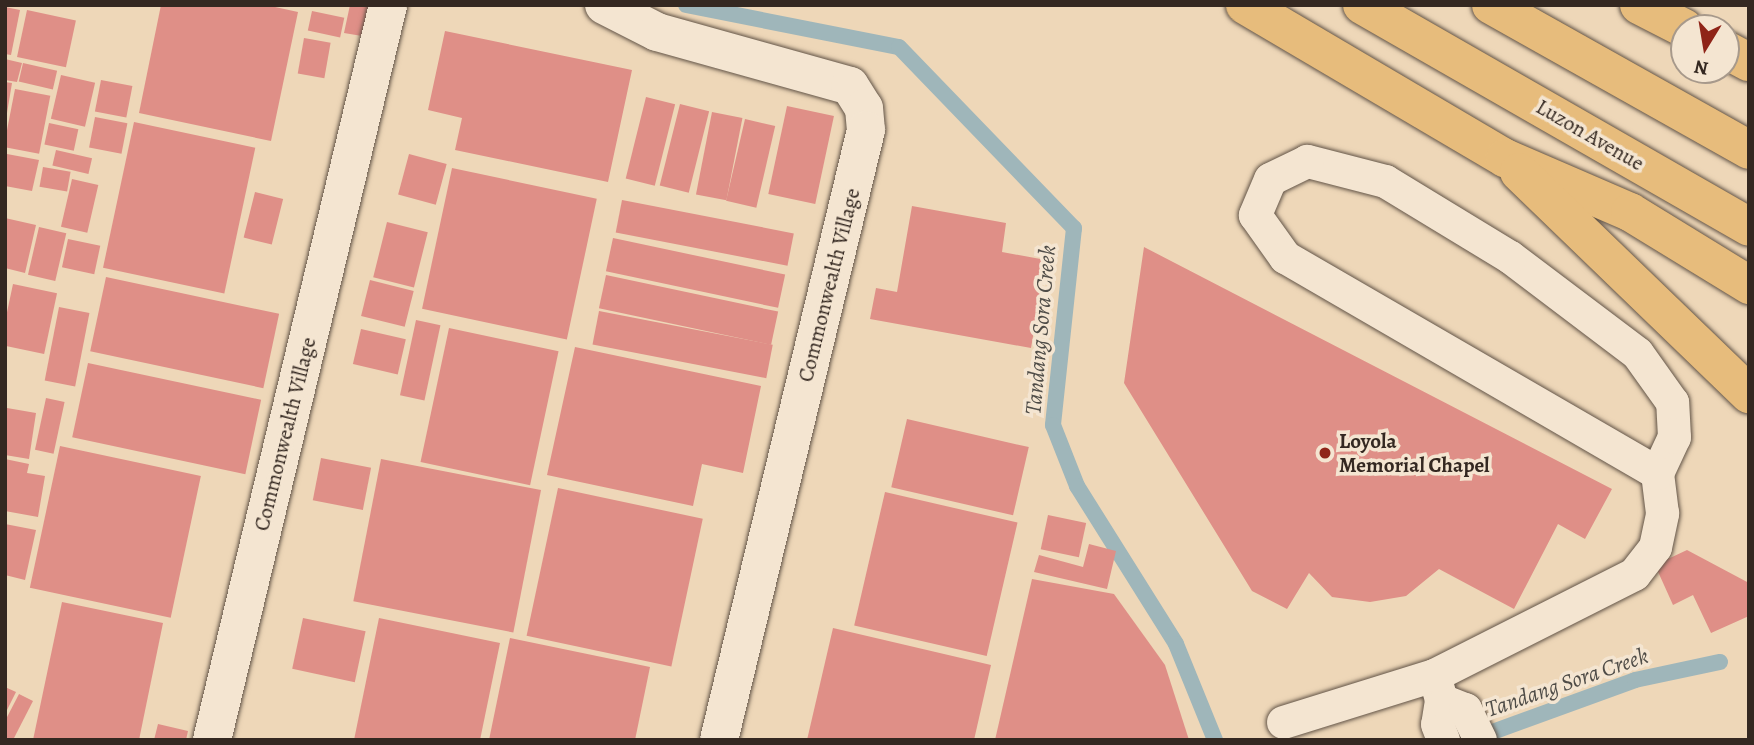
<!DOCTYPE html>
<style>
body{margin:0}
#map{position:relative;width:1754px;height:745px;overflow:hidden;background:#eed7b8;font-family:Alegreya,serif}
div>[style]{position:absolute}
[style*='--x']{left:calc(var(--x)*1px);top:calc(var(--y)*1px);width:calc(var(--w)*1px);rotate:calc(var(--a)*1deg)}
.stream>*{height:16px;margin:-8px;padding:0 8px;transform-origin:8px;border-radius:8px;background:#9fb6ba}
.building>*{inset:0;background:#df8f87;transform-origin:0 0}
.roads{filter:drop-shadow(0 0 2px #625447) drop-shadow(0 0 2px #625447)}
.service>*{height:33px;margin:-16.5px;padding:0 16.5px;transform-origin:16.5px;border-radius:16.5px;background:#f4e5d1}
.minor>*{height:38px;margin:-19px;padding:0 19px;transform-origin:19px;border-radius:19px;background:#f4e5d1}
.primary>*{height:38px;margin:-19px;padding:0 19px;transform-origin:19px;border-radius:19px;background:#e7bc7c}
.dots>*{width:19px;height:19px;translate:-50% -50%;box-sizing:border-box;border:4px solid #f4e5d1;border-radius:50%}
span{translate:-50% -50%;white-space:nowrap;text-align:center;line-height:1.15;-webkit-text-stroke:7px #f4e5d1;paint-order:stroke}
.street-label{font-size:21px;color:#342821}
.poi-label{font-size:21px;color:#342821;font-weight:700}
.left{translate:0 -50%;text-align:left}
.water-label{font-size:23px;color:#4f4c47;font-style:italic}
.frame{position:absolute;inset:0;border:7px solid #342821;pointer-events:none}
.north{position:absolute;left:1670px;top:14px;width:70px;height:70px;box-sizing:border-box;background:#f4e5d1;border:2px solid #a7998b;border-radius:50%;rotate:191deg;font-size:19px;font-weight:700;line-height:28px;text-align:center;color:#342821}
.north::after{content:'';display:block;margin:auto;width:24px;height:32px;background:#8f2418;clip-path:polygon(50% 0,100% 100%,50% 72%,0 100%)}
</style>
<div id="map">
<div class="stream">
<i style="--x:686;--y:5;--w:217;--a:11.2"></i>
<i style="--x:899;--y:47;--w:252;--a:46"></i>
<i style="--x:1074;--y:228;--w:198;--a:96.1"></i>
<i style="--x:1053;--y:425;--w:66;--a:68.5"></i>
<i style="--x:1077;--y:486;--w:186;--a:57.9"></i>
<i style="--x:1176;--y:644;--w:104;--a:67.9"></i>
<i style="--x:1476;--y:738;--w:169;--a:-20"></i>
<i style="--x:1635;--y:680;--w:87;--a:-12"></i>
</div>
<div class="building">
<i style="clip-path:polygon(161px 5px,266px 5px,298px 12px,271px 141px,139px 113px)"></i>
<i style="clip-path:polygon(350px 5px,375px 5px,368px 37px,344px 33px)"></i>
<i style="clip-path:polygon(5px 7px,20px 10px,11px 55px,5px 54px)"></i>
<i style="left:27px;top:10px;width:50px;height:48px;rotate:12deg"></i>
<i style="left:312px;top:11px;width:33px;height:20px;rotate:12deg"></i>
<i style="clip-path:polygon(445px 31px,632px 70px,608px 182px,455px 150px,462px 118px,428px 110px)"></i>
<i style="left:304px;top:38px;width:27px;height:36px;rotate:10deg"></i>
<i style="clip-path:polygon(5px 59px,22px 63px,17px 82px,5px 80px)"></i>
<i style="left:23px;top:63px;width:35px;height:19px;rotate:13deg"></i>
<i style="left:61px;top:75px;width:35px;height:45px;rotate:13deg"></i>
<i style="left:101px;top:80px;width:32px;height:32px;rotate:11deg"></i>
<i style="clip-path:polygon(5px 82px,12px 83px,7px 113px,5px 113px)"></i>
<i style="left:15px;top:89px;width:36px;height:59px;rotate:11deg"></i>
<i style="left:646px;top:97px;width:30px;height:84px;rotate:14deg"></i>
<i style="left:680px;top:104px;width:30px;height:84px;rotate:14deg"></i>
<i style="left:787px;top:106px;width:48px;height:90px;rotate:12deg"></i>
<i style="left:712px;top:112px;width:31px;height:84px;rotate:11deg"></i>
<i style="left:95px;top:117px;width:33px;height:31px;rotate:11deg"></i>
<i style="left:745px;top:119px;width:31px;height:84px;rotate:13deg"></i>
<i style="left:134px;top:122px;width:124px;height:149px;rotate:12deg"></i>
<i style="left:49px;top:123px;width:30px;height:22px;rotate:12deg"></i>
<i style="left:56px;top:150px;width:37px;height:16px;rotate:13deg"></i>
<i style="clip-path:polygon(7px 154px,39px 160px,32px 191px,5px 186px)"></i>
<i style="left:409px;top:154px;width:39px;height:42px;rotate:15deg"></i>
<i style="left:43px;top:167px;width:28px;height:20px;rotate:10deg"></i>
<i style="left:452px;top:168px;width:148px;height:144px;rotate:12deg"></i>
<i style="left:72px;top:179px;width:27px;height:49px;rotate:13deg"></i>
<i style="left:255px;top:192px;width:29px;height:47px;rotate:14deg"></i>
<i style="left:622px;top:200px;width:175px;height:33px;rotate:11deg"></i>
<i style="clip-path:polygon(912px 206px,1006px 223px,1002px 252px,1046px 260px,1031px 348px,870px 319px,876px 288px,897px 292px)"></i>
<i style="clip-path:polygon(5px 218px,36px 225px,25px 273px,5px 268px)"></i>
<i style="left:387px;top:222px;width:42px;height:57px;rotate:14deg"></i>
<i style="left:39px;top:227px;width:28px;height:49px;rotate:13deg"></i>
<i style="left:613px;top:238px;width:176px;height:34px;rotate:12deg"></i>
<i style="left:68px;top:239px;width:33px;height:29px;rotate:12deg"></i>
<i style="clip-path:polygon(1144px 247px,1612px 489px,1585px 539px,1558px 524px,1514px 609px,1439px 569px,1406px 596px,1370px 602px,1332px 597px,1309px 573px,1287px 609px,1252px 591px,1124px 383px)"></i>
<i style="left:606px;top:275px;width:176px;height:34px;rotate:12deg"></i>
<i style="left:106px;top:277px;width:177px;height:76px;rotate:12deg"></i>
<i style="left:370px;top:280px;width:45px;height:37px;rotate:14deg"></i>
<i style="left:13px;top:284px;width:45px;height:62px;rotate:12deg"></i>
<i style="left:59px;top:307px;width:31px;height:75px;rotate:11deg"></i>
<i style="left:599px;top:311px;width:177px;height:34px;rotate:11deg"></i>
<i style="left:416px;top:320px;width:25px;height:77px;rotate:12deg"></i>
<i style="left:449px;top:328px;width:112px;height:137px;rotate:12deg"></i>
<i style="left:361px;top:329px;width:46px;height:36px;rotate:13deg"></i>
<i style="clip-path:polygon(575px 347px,761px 386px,743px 473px,702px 464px,693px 506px,547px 475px)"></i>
<i style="left:88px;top:363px;width:177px;height:76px;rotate:12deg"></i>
<i style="left:46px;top:398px;width:19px;height:53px;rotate:12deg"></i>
<i style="clip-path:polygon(7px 408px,36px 413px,29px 459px,5px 455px)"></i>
<i style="left:907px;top:419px;width:125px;height:70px;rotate:13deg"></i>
<i style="left:60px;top:446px;width:144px;height:145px;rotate:12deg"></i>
<i style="left:321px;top:458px;width:51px;height:43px;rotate:11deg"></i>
<i style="clip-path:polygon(5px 459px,29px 464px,27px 473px,45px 476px,38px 517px,5px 511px)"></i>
<i style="left:381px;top:459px;width:163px;height:145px;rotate:11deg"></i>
<i style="left:558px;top:488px;width:148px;height:151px;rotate:12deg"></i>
<i style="left:885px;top:492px;width:136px;height:137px;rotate:13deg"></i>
<i style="left:1048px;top:515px;width:39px;height:35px;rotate:12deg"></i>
<i style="clip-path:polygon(5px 524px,36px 530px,25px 580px,5px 575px)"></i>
<i style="clip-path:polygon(1089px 544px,1116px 551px,1107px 589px,1034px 572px,1039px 555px,1083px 567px)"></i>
<i style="clip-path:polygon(1687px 550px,1749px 583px,1749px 616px,1711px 633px,1693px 595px,1673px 605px,1655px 565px)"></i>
<i style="clip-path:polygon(1032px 579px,1114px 594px,1165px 665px,1189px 740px,995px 740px)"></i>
<i style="clip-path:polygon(62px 602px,163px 623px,139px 740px,33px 740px)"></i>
<i style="left:303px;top:618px;width:64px;height:52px;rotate:12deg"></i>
<i style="clip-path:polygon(379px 618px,500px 643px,480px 740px,354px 740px)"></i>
<i style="clip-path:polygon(833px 628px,991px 665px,974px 740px,807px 740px)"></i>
<i style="clip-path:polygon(510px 638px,650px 667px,635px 740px,489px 740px)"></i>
<i style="clip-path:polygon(5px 687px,16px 692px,5px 714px)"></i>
<i style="clip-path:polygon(19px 694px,33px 701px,13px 740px,7px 740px,5px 721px)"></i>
<i style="clip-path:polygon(158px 724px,188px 731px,186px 740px,154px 740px)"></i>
</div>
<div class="roads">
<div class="service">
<i style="--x:1434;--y:675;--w:26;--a:74"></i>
<i style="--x:1441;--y:700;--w:24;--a:99"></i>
<i style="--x:1437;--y:724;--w:17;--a:69"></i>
<i style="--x:1441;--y:700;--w:26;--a:21"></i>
<i style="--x:1465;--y:709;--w:34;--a:64"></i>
<i style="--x:1283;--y:722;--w:158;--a:-17.3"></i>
<i style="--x:1434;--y:675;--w:224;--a:-26.8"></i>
<i style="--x:1634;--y:574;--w:34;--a:-52"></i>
<i style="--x:1655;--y:547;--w:35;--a:-78"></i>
<i style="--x:1662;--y:513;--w:40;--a:-97.1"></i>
<i style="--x:1657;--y:473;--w:40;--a:-65"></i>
<i style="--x:1674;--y:437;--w:35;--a:-93"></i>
<i style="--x:1672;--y:402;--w:60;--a:-125.5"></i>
<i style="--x:1637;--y:353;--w:159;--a:-142.9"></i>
<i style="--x:1510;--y:257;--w:146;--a:-148.7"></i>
<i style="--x:1385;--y:181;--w:81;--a:-165.6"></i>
<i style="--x:1307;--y:161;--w:41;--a:154.1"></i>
<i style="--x:1270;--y:179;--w:39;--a:113"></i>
<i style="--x:1255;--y:215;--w:52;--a:54.5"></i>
<i style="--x:1285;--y:257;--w:430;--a:30.1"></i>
</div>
<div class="minor">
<i style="--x:604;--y:5;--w:59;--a:27"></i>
<i style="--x:657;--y:32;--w:200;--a:15.6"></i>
<i style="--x:850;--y:86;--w:26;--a:58"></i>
<i style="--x:864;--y:108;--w:22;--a:85"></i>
<i style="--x:866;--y:130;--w:627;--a:103.55"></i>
<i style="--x:212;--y:740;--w:756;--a:-76.53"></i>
</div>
<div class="primary">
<i style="--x:1245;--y:5;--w:302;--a:30.5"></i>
<i style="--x:1505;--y:158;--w:136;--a:23.4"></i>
<i style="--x:1630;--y:212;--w:140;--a:31.5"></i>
<i style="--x:1362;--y:5;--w:446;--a:29.8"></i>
<i style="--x:1491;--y:5;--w:296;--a:29.3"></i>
<i style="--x:1639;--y:5;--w:51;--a:27.1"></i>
<i style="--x:1726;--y:50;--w:26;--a:28"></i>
<i style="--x:1519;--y:172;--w:320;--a:44"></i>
</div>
</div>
<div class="dots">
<i style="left:1325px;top:453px;background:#8f2418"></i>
</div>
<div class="street-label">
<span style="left:1590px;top:135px;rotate:30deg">Luzon Avenue</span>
<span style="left:829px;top:285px;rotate:-76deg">Commonwealth Village</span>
<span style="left:285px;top:434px;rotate:-76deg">Commonwealth Village</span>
</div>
<div class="poi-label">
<span class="left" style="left:1339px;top:453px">Loyola<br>Memorial Chapel</span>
</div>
<div class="water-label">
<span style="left:1041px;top:330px;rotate:-85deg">Tandang Sora Creek</span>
<span style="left:1567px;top:683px;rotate:-19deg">Tandang Sora Creek</span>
</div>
<div class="frame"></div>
<div class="north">N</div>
</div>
